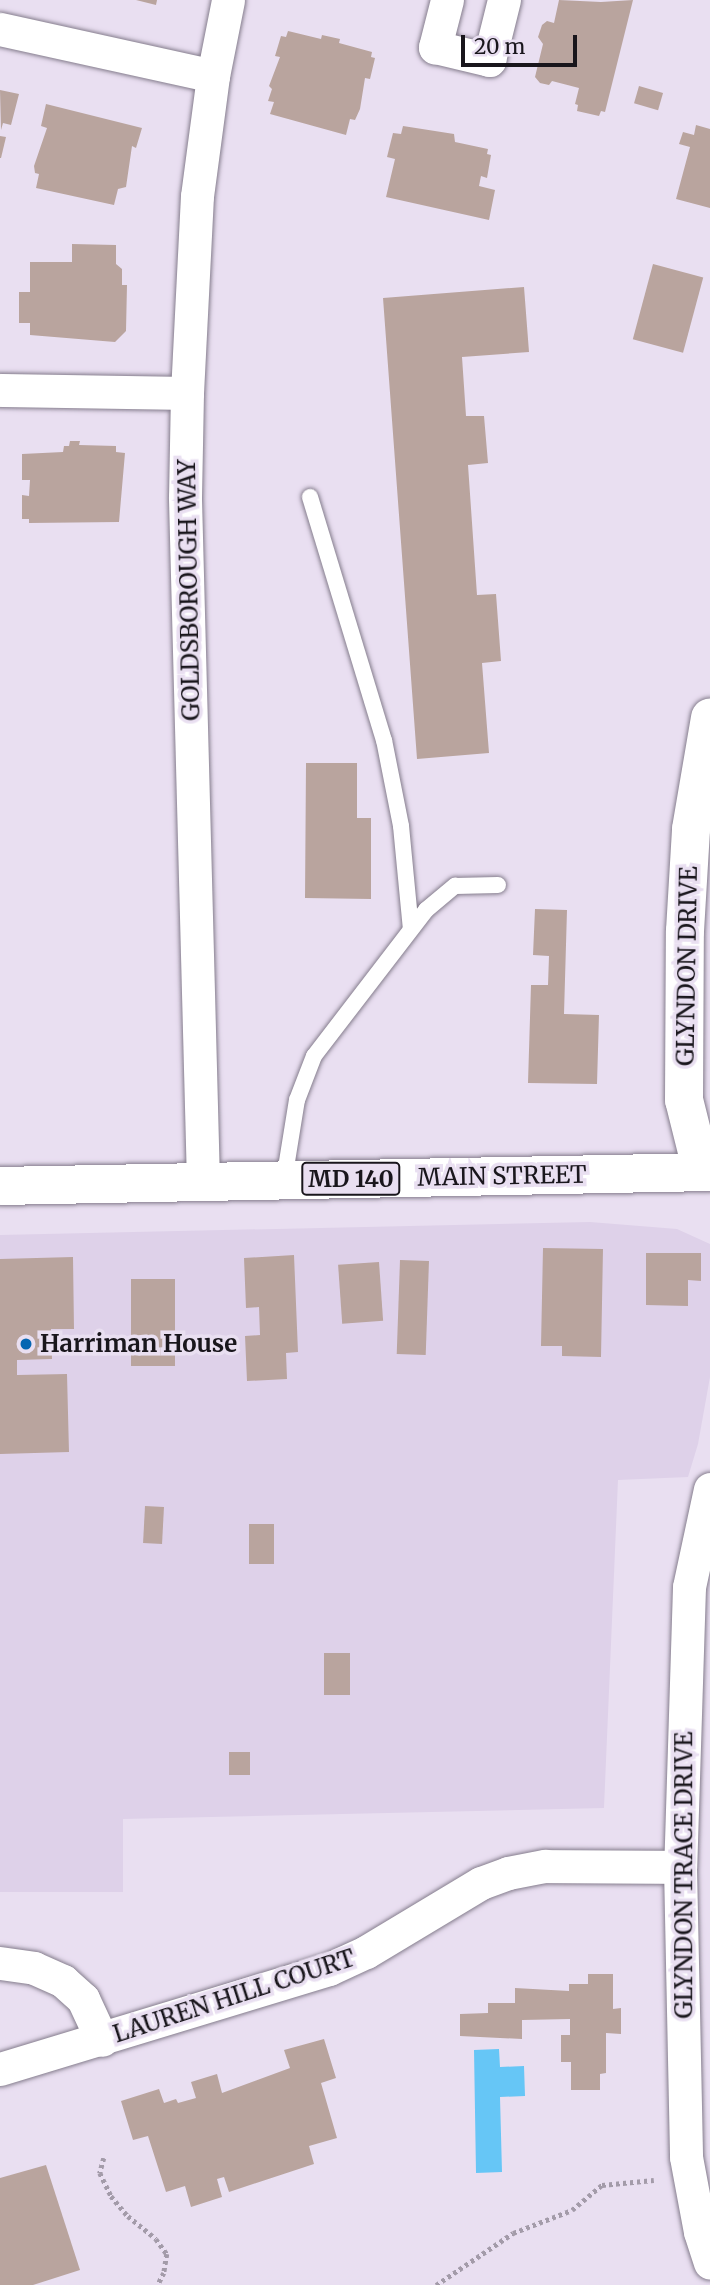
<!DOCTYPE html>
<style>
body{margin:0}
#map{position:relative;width:710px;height:2285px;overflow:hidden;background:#e9dff1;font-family:Merriweather,serif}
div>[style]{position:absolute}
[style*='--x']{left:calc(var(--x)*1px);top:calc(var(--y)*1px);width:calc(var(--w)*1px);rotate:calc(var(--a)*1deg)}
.built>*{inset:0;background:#ded1e9}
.water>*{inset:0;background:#66c6f6}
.building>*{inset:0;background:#b9a49e;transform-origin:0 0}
.path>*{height:4.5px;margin-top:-2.25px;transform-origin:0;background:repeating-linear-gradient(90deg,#a39ba9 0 3.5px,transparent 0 7px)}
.roads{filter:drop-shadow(0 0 2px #857d8d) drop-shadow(0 0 2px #857d8d)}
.service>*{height:16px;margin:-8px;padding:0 8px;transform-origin:8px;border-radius:8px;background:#fff}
.minor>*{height:33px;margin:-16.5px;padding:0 16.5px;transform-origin:16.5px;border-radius:16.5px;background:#fff}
.tertiary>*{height:38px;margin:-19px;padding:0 19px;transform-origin:19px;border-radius:19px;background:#fff}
.primary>*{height:38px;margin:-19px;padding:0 19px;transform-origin:19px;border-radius:19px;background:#fff}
.dots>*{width:19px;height:19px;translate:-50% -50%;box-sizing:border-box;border:4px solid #e9dff1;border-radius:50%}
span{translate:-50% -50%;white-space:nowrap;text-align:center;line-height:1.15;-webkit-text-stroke:7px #e9dff1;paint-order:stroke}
.shield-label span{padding:2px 5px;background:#e9dff1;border:2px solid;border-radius:5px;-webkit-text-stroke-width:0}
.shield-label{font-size:23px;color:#19161c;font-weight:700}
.street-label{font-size:24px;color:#19161c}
.poi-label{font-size:24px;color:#19161c;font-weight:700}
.left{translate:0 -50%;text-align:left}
.scale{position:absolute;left:461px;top:35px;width:116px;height:32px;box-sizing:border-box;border:4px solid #19161c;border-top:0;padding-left:9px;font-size:21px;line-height:24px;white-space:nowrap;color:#19161c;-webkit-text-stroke:5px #e9dff1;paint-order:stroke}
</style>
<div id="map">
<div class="built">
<i style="clip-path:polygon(590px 1222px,677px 1229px,710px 1244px,710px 1377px,698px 1444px,688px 1477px,618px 1480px,604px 1808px,123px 1819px,123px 1892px,0 1892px,0 1235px)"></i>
</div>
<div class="water">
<i style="clip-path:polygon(499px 2049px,500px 2067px,524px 2066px,525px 2096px,500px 2097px,502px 2172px,476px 2173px,474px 2050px)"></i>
</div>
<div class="building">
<i style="clip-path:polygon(136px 0,157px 0,156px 5px)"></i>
<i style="clip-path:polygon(559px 0,601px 2px,633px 0,605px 112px,601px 111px,599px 116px,577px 111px,578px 105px,575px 104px,579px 88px,552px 81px,549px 85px,540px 83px,535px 77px,543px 44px,538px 37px,542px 25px,547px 21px,554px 23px)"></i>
<i style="clip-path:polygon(288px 31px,321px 39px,322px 35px,340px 39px,339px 43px,372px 52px,371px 57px,375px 58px,370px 79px,365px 78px,360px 109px,355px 120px,350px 119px,346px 135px,270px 114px,274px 102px,268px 101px,272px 89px,269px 86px,280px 57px,275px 56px,281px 36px,286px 37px)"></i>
<i style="left:639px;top:86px;width:25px;height:18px;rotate:16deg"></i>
<i style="clip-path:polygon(0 90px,19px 94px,11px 125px,3px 123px,1px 130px)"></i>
<i style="clip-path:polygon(46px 104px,142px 128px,136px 148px,132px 146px,126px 187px,118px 189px,114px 205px,36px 188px,39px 174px,35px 173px,34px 166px,47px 128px,41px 126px)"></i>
<i style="clip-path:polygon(696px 125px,710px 129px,710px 208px,676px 199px,690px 147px,679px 144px,683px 132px,694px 135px)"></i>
<i style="clip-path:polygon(403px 126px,454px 134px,455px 142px,488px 149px,487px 154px,491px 155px,487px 178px,481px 176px,479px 186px,495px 190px,489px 220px,386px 197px,395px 159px,387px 157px,393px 133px,401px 134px)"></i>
<i style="clip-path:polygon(0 136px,6px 137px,1px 158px,0 158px)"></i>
<i style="clip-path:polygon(72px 244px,116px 245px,116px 264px,122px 269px,122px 285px,127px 285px,126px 331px,115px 342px,30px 335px,30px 323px,19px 323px,19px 292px,30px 292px,30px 262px,72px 262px)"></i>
<i style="left:653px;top:264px;width:52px;height:78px;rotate:15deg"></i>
<i style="clip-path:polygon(524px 287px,529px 352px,462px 357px,466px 416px,484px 416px,488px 463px,468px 465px,477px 595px,496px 594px,501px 661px,482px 663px,489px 753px,417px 759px,383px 298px)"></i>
<i style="clip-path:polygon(70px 441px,80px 441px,79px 445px,116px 446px,116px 452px,125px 453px,119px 522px,29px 523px,29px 519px,22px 519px,22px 495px,29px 496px,30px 480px,22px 480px,22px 454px,63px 452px,64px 446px,69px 446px)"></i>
<i style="clip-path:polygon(306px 763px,357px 763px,357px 818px,371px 818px,371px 899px,305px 898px)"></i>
<i style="clip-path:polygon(535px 909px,567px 910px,564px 1014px,599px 1015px,597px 1084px,528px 1083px,531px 985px,548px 985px,549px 956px,533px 955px)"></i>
<i style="clip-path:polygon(543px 1248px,603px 1249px,601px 1357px,562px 1356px,562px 1346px,541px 1346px)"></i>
<i style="clip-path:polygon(646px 1253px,701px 1253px,701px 1281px,688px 1280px,688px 1306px,646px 1305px)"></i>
<i style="clip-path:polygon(294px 1255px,298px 1352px,286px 1353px,287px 1379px,247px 1381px,245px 1336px,260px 1335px,259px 1307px,246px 1308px,244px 1258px)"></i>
<i style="clip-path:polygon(73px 1257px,74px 1329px,51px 1329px,52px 1359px,17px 1360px,17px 1375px,67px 1374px,69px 1452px,0 1454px,0 1259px)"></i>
<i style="left:400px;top:1260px;width:29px;height:94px;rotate:2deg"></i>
<i style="left:379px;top:1262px;width:59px;height:41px;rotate:86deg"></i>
<i style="left:131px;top:1279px;width:44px;height:87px"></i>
<i style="left:145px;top:1506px;width:19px;height:37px;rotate:3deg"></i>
<i style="left:249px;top:1524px;width:25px;height:40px"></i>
<i style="left:324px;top:1653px;width:26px;height:42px"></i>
<i style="left:229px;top:1752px;width:21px;height:23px"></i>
<i style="clip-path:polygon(588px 1974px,613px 1974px,613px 2009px,621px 2008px,621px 2034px,606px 2033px,606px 2073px,600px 2074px,600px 2090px,571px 2090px,571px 2062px,561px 2062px,561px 2035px,570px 2035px,570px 2019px,522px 2020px,522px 2039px,460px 2036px,460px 2014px,488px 2013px,488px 2003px,515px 2003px,515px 1988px,569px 1991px,569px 1984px,588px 1984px)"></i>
<i style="clip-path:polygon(324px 2039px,336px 2078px,321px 2083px,337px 2138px,309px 2146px,314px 2164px,229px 2192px,224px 2177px,217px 2179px,222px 2197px,191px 2207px,185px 2186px,166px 2192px,148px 2136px,133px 2140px,121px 2101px,159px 2089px,164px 2103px,176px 2099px,178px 2103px,196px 2098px,191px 2082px,217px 2074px,222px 2093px,290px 2068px,284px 2050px)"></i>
<i style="clip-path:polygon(46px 2165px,80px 2270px,33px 2285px,0 2285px,0 2178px)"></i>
</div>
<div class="path">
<i style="--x:104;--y:2158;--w:16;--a:105"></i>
<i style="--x:100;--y:2173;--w:25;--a:64"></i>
<i style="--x:111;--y:2196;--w:26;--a:50"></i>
<i style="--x:128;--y:2216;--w:36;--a:39"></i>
<i style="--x:156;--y:2239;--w:19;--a:54"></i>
<i style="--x:167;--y:2254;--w:19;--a:99"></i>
<i style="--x:164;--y:2273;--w:13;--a:117"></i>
<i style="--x:436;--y:2285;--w:93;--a:-34"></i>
<i style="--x:513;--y:2233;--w:63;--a:-21.3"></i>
<i style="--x:572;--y:2210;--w:39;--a:-40"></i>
<i style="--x:602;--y:2185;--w:52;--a:-5.5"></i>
</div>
<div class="roads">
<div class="service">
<i style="--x:310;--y:497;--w:254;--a:73.1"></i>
<i style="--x:384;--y:740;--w:88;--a:78.8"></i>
<i style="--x:401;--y:826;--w:103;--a:84.5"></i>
<i style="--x:284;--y:1180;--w:81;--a:-80.8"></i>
<i style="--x:297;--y:1100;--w:47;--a:-68.9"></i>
<i style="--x:314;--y:1056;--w:184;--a:-52.5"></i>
<i style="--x:426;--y:910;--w:38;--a:-40"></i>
<i style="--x:455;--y:886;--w:43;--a:-1.3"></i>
</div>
<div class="minor">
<i style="--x:447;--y:0;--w:49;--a:104.3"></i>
<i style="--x:435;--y:47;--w:56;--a:13.5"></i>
<i style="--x:489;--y:60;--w:62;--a:-76"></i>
<i style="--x:0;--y:29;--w:218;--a:12.4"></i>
<i style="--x:0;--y:390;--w:187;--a:0.9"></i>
<i style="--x:203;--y:1182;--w:685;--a:-91.51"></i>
<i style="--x:185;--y:497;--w:104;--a:-88.9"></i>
<i style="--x:187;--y:393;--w:197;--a:-87.1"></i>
<i style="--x:197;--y:196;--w:121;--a:-82.4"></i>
<i style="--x:213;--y:76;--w:77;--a:-78.8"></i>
<i style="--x:710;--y:1489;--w:100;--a:102.1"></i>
<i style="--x:689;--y:1587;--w:280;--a:91.8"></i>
<i style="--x:680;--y:1867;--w:290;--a:88.8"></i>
<i style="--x:686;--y:2157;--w:76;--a:79.4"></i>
<i style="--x:700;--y:2232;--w:32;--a:72"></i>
<i style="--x:0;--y:1963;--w:34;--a:8"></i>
<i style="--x:34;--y:1968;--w:32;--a:24"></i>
<i style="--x:63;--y:1981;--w:27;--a:42"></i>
<i style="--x:83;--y:1999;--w:45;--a:65.1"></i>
<i style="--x:0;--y:2069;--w:344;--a:-16.9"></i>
<i style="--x:329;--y:1969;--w:41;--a:-24.7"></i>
<i style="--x:366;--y:1952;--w:134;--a:-31"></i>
<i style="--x:481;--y:1883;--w:29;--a:-20"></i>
<i style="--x:508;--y:1873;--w:38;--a:-11"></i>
<i style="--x:545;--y:1866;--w:135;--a:0.4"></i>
</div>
<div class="tertiary">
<i style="--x:702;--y:1172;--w:74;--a:-104"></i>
<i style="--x:684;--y:1100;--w:169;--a:-89.7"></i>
<i style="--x:685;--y:931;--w:102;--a:-86.6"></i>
<i style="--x:691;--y:829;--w:113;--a:-80.3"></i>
</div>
<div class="primary">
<i style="--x:0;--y:1186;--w:710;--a:-1.13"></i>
</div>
</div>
<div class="dots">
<i style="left:26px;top:1344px;background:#0466b2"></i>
</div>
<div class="shield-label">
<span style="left:351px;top:1179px">MD 140</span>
</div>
<div class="street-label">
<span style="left:189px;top:590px;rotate:-91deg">GOLDSBOROUGH WAY</span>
<span style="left:687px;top:966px;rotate:-89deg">GLYNDON DRIVE</span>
<span style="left:502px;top:1176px;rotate:-1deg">MAIN STREET</span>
<span style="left:684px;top:1875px;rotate:-90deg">GLYNDON TRACE DRIVE</span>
<span style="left:234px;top:1996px;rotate:-18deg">LAUREN HILL COURT</span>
</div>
<div class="poi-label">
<span class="left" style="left:40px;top:1344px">Harriman House</span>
</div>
<div class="scale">20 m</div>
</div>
